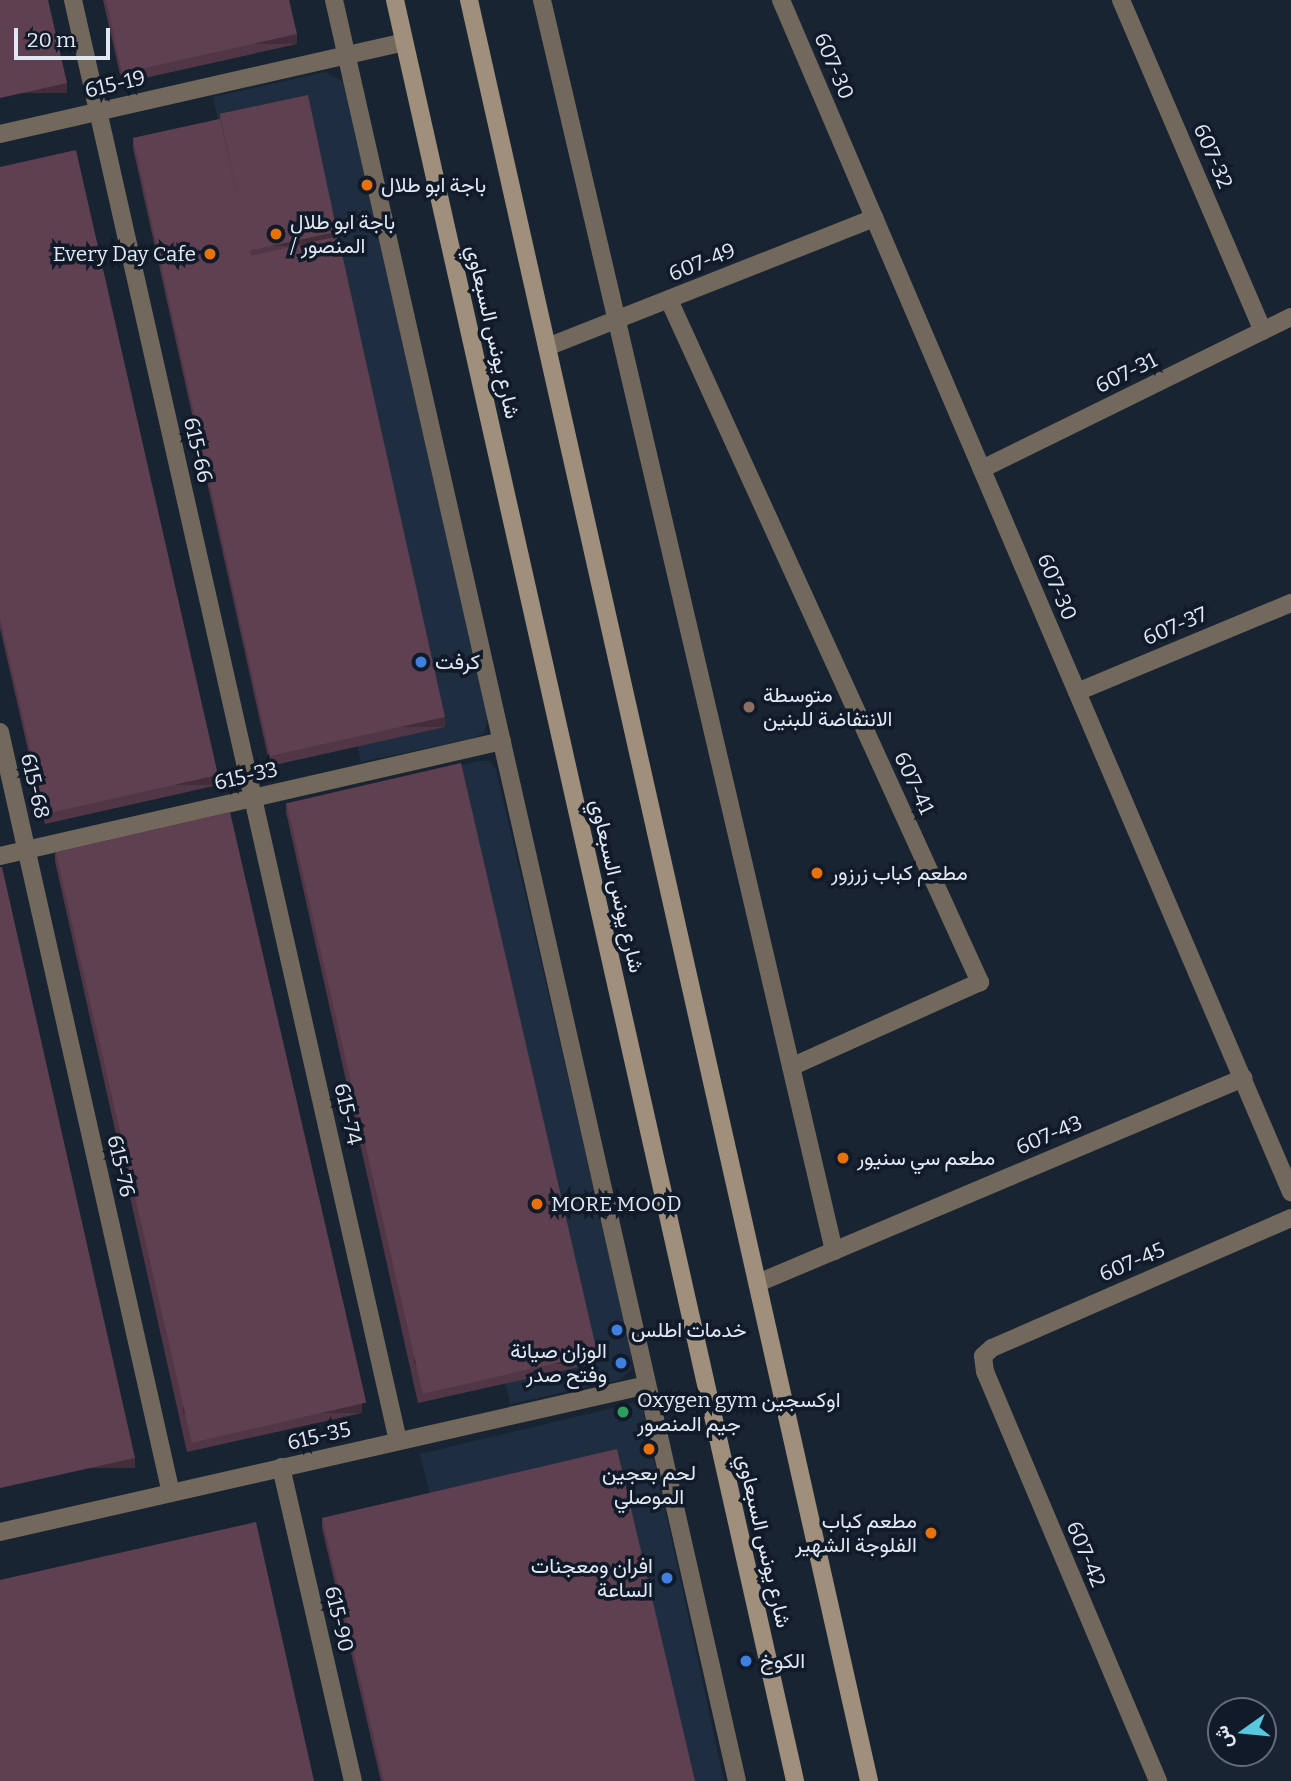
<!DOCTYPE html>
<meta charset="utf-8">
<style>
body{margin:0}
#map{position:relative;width:1291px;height:1781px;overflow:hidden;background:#192432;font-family:Bitter,Vazirmatn,serif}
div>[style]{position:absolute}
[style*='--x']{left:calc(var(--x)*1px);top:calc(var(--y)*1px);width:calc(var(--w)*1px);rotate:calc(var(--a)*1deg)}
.built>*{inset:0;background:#1f2d41}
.service>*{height:18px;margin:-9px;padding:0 9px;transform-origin:9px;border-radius:9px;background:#72685c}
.minor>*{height:18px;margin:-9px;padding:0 9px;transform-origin:9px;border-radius:9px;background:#72685c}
.secondary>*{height:18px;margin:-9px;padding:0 9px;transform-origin:9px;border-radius:9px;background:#9f8f7b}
.wall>*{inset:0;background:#513746}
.shaded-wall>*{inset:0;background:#422d39;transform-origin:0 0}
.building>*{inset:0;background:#5e4051;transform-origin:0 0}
.dots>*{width:19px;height:19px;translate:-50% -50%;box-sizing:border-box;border:4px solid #101a28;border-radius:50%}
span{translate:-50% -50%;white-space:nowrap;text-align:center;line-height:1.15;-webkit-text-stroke:7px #101a28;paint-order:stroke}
.street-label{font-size:21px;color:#e1e8f2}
.poi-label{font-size:21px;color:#e1e8f2}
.left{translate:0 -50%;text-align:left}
.right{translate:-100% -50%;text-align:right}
.north{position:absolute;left:1207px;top:1697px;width:70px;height:70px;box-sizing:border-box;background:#101a28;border:2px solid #646c79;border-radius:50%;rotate:255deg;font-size:19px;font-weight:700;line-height:28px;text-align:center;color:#e1e8f2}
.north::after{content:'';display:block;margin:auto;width:24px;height:32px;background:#56c9e0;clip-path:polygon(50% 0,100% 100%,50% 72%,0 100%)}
.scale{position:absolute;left:14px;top:28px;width:96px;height:32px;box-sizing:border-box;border:4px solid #e1e8f2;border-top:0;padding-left:9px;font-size:21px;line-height:24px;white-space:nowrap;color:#e1e8f2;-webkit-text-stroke:5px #101a28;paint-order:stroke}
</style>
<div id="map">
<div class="built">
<i style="clip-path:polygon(326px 72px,344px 82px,488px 719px,484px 733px,470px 739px,361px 762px,213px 97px)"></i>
<i style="clip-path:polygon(479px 761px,490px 761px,496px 770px,631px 1347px,631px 1370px,619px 1380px,510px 1404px,372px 787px)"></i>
<i style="clip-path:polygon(634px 1403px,642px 1407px,645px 1417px,724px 1781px,497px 1781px,420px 1454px)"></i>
</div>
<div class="service">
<i style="--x:542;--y:0;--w:1285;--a:76.86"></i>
<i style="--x:669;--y:300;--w:750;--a:65.49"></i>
<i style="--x:980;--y:982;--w:207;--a:155.8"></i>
</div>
<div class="minor">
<i style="--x:73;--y:0;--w:1477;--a:77.29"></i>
<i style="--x:334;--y:0;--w:1826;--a:77.25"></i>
<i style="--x:781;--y:0;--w:1297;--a:66.84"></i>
<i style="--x:1121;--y:0;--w:360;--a:66.8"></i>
<i style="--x:0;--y:134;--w:414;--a:-12.8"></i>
<i style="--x:547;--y:347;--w:352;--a:-21.5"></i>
<i style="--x:982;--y:469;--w:344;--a:-26.2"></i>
<i style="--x:1077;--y:692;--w:232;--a:-22.6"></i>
<i style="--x:0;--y:732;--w:780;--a:77.34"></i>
<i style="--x:0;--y:856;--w:515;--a:-12.9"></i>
<i style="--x:758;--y:1283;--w:527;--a:-22.91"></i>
<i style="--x:281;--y:1467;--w:322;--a:77.1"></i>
<i style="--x:0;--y:1532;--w:663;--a:-12.8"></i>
<i style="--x:1158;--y:1781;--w:444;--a:-112.9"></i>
<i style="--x:985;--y:1372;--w:16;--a:-97"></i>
<i style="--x:983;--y:1356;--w:12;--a:-42"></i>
<i style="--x:992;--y:1348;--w:326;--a:-23.5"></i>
</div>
<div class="secondary">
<i style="--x:395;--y:0;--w:1825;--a:77.34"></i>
<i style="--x:469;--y:0;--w:1825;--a:77.34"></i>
</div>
<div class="wall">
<i style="clip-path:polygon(103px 0,289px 0,297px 44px,122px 83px)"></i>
<i style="clip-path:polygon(220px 114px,338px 236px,445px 727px,270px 766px,133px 148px,133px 138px,220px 119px)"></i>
<i style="clip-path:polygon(0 167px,218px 785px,45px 824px,0 628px)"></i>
<i style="clip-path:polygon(286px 802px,593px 1364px,418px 1403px,286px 812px)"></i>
<i style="clip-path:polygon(55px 851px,362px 1413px,187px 1452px,55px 861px)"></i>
<i style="clip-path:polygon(322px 1518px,695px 1781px,381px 1781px,322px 1528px)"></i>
</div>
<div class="shaded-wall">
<i style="left:297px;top:34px;width:10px;height:179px;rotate:90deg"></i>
<i style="left:67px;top:83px;width:10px;height:69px;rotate:90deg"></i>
<i style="left:338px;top:232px;width:14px;height:89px;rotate:90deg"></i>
<i style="left:445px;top:717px;width:10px;height:179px;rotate:90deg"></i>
<i style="left:218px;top:775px;width:10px;height:177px;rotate:90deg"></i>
<i style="left:593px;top:1354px;width:10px;height:179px;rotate:90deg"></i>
<i style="left:362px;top:1403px;width:10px;height:179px;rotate:90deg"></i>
<i style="left:135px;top:1458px;width:10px;height:138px;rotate:90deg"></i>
</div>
<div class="building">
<i style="clip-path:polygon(0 0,48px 0,67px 83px,0 98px)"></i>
<i style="clip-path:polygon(106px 0,289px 0,297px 34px,122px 73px)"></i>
<i style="left:308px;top:95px;width:140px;height:90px;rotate:78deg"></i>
<i style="clip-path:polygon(220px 119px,251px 256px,338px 236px,445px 717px,270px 756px,133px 138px)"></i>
<i style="clip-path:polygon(76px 150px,218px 775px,45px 814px,0 618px,0 167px)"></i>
<i style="left:461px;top:763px;width:606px;height:179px;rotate:77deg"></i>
<i style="left:230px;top:812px;width:606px;height:179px;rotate:77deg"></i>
<i style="clip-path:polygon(0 867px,2px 867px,135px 1458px,0 1488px)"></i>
<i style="clip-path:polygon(617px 1449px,695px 1781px,384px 1781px,322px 1518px)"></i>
<i style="clip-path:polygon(256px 1522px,314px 1781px,0 1781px,0 1580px)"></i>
</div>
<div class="dots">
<i style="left:367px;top:185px;background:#e8710a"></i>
<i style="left:276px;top:234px;background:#e8710a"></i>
<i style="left:210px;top:254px;background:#e8710a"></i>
<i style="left:421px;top:662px;background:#3f7fe0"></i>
<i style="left:749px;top:707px;background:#8d6e63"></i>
<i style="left:817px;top:873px;background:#e8710a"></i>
<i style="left:843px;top:1158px;background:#e8710a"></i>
<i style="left:537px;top:1204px;background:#e8710a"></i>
<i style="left:617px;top:1330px;background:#3f7fe0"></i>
<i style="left:621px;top:1363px;background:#3f7fe0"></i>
<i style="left:623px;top:1412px;background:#2e9e5b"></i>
<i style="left:649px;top:1449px;background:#e8710a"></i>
<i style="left:931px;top:1533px;background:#e8710a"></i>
<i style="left:667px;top:1578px;background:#3f7fe0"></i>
<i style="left:746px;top:1661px;background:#3f7fe0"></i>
</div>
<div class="street-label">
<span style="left:834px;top:66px;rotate:67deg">607-30</span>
<span style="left:115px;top:84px;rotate:-13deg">615-19</span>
<span style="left:1213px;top:156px;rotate:67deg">607-32</span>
<span style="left:702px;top:262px;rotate:-22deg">607-49</span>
<span style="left:493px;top:332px;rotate:77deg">شارع يونس السبعاوي</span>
<span style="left:1126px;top:373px;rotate:-26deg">607-31</span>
<span style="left:198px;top:450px;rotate:77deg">615-66</span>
<span style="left:1057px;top:587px;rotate:67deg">607-30</span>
<span style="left:1175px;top:626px;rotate:-23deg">607-37</span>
<span style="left:246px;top:776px;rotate:-13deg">615-33</span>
<span style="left:914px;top:783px;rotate:65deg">607-41</span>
<span style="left:35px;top:786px;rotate:77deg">615-68</span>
<span style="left:617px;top:886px;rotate:77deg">شارع يونس السبعاوي</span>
<span style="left:348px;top:1114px;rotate:77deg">615-74</span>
<span style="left:1049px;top:1135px;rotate:-23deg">607-43</span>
<span style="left:121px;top:1166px;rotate:77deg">615-76</span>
<span style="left:1132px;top:1262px;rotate:-23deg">607-45</span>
<span style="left:319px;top:1436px;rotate:-13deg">615-35</span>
<span style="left:764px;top:1541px;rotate:77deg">شارع يونس السبعاوي</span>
<span style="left:1086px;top:1554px;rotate:67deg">607-42</span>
<span style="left:339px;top:1619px;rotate:77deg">615-90</span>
</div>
<div class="poi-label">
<span class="left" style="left:381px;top:185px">باجة ابو طلال</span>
<span class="left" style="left:290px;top:234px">باجة ابو طلال<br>/ المنصور</span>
<span class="right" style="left:196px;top:254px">Every Day Cafe</span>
<span class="left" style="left:435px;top:662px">كرفت</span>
<span class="left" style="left:763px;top:707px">متوسطة<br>الانتفاضة للبنين</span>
<span class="left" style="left:831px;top:873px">مطعم كباب زرزور</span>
<span class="left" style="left:857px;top:1158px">مطعم سي سنيور</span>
<span class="left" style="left:551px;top:1204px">MORE MOOD</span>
<span class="left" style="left:631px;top:1330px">خدمات اطلس</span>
<span class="right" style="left:607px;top:1363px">الوزان صيانة<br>وفتح صدر</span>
<span class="left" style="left:637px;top:1412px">Oxygen gym اوكسجين<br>جيم المنصور</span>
<span style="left:649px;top:1485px">لحم بعجين<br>الموصلي</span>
<span class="right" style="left:917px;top:1533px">مطعم كباب<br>الفلوجة الشهير</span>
<span class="right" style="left:653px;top:1578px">افران ومعجنات<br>الساعة</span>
<span class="left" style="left:760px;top:1661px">الكوخ</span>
</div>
<div class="north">ش</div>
<div class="scale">20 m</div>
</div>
